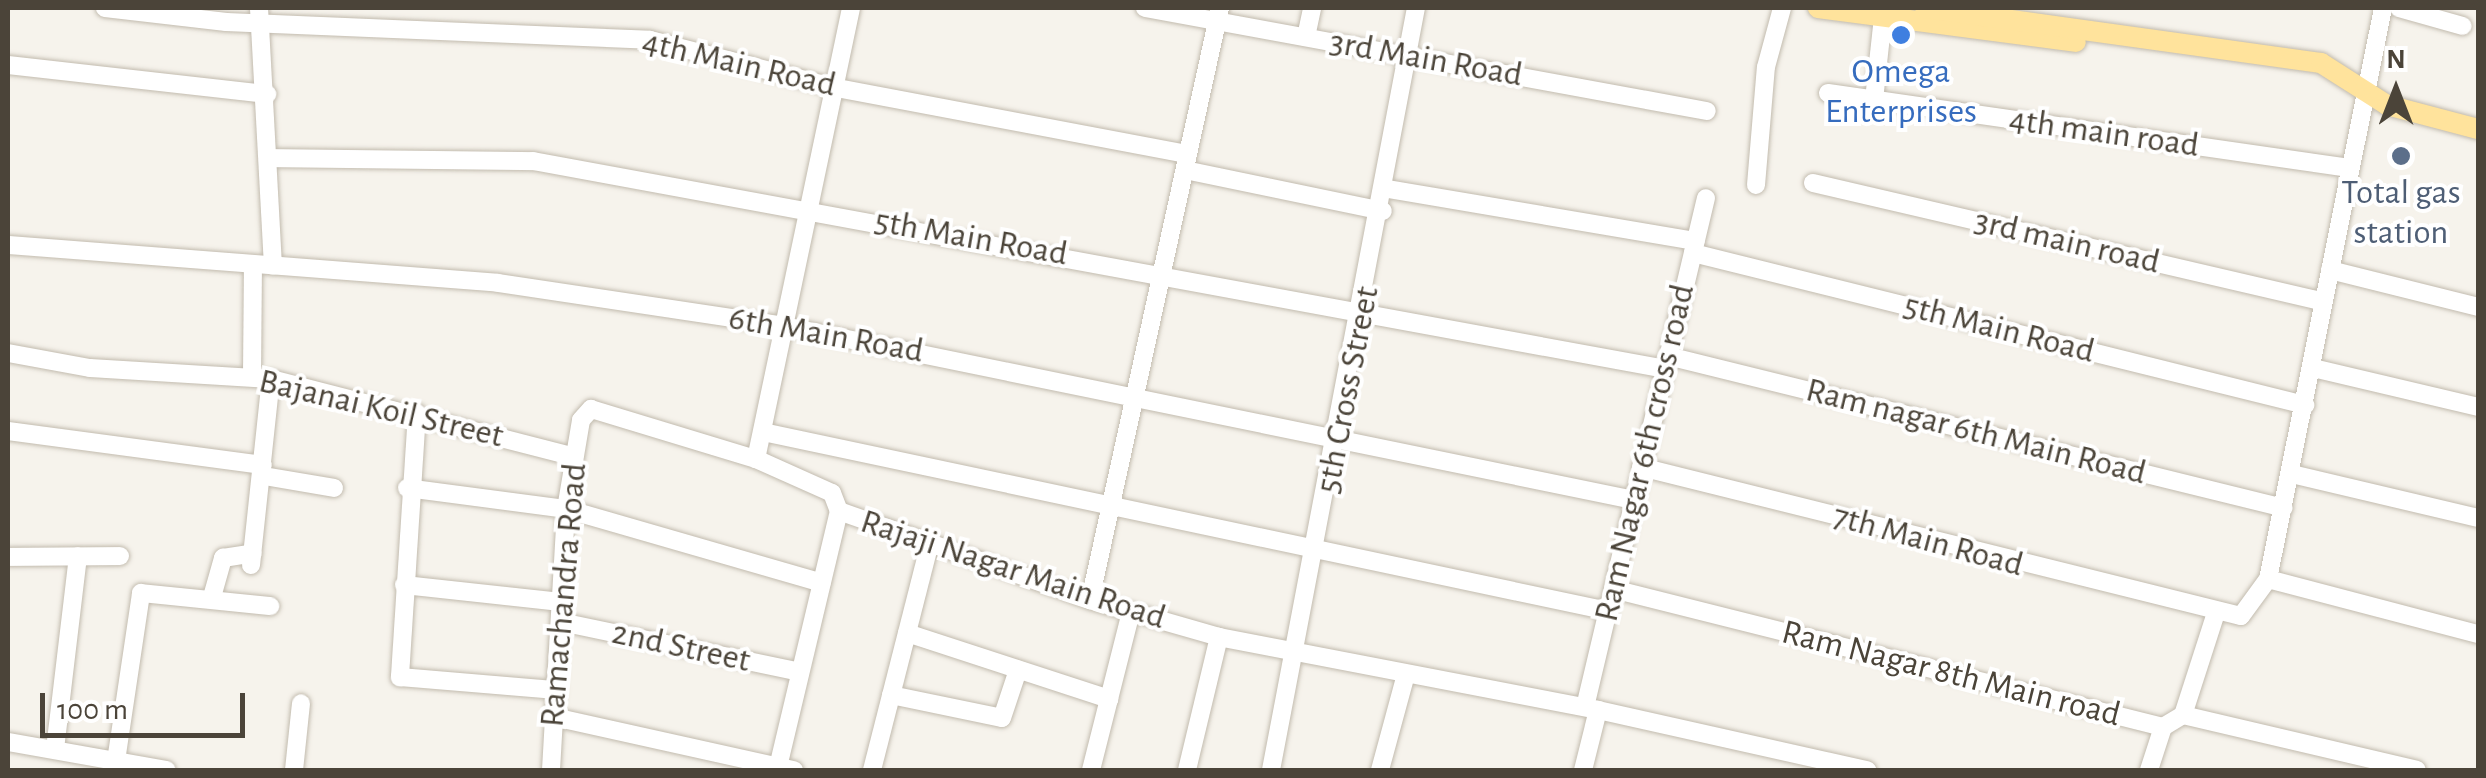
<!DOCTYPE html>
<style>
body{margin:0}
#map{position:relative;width:2486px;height:778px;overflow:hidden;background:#f6f3ec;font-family:"Alegreya Sans",sans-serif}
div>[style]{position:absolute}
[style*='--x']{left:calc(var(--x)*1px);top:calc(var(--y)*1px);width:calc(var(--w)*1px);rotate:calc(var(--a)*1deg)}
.roads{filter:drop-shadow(0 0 2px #c2bbae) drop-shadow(0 0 2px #c2bbae)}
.minor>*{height:18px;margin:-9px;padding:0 9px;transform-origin:9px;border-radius:9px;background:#fff}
.major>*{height:20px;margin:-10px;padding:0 10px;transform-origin:10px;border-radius:10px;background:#ffe39c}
.dots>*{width:28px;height:28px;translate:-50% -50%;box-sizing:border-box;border:5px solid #fff;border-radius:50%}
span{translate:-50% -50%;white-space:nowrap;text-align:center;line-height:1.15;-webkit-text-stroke:8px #fff;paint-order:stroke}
.street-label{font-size:35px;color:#4b4439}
.shop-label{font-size:35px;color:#366cbe}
.service-label{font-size:35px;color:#4e5e75}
.frame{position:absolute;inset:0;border:10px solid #4b4439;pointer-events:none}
.north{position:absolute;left:2346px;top:40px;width:100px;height:100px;-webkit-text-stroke:8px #fff;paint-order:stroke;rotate:0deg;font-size:28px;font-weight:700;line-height:40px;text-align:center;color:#4b4439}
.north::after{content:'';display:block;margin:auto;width:35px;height:45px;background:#4b4439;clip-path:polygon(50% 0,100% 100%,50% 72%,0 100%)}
.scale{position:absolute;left:40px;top:693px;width:205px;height:45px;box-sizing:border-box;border:5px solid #4b4439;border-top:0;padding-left:12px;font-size:30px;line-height:35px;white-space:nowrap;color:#4b4439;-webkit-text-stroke:8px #fff;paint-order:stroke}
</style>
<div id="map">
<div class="roads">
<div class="minor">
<i style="--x:105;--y:8;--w:122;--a:6.6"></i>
<i style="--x:226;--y:22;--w:424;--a:2.4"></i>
<i style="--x:650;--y:40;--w:188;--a:14.5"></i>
<i style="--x:832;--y:87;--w:362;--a:10.7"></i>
<i style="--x:259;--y:8;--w:258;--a:86.9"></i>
<i style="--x:1145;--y:8;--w:571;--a:10.39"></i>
<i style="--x:2399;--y:8;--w:66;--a:15.7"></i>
<i style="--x:1306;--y:37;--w:30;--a:-78"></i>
<i style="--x:8;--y:65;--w:261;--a:6.4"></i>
<i style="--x:1828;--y:93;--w:527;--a:8.18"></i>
<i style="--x:1874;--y:100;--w:83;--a:-83.8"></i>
<i style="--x:271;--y:158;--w:262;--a:0.7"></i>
<i style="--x:533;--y:161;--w:1151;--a:10.41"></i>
<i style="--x:1185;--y:170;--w:202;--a:11.7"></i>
<i style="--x:1813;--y:183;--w:522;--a:13.08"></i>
<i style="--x:1756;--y:185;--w:118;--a:-85.2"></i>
<i style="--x:1766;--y:67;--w:61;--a:-74.8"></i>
<i style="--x:1388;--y:189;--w:312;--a:9.6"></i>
<i style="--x:8;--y:245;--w:491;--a:4.4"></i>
<i style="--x:498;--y:283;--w:284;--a:8.5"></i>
<i style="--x:779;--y:325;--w:873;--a:11.57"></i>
<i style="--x:1693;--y:253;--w:631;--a:13.95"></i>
<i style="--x:2330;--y:270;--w:153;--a:14"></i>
<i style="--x:8;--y:353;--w:83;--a:10.4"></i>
<i style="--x:90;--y:368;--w:181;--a:3.5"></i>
<i style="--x:271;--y:379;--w:313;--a:14.4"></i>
<i style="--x:1668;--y:356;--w:634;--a:13.86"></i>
<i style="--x:2313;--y:368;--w:170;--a:13.3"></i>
<i style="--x:252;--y:376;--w:111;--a:-89.5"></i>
<i style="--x:417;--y:413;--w:265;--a:93.7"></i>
<i style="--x:400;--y:677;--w:157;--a:4.8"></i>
<i style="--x:8;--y:431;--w:257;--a:7.6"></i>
<i style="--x:763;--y:432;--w:864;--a:11.96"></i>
<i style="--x:756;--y:459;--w:461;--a:-78.1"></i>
<i style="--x:1641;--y:467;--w:618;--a:13.95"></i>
<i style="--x:2241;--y:616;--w:46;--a:-53.9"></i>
<i style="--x:2268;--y:579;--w:582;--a:-78.61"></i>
<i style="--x:2292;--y:474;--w:191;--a:13.3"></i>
<i style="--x:264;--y:476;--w:71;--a:9.7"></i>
<i style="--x:407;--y:488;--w:160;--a:7.5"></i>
<i style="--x:566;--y:509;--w:266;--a:16.1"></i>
<i style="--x:8;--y:557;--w:112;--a:-0.5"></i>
<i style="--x:251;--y:565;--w:187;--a:-83.9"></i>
<i style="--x:2268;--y:579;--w:217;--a:14.7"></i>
<i style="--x:404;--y:585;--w:158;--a:6.2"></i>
<i style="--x:1613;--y:589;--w:567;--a:14.09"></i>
<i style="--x:2163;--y:727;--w:23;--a:-31"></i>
<i style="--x:2183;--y:715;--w:104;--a:-72.1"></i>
<i style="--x:212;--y:597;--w:41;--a:-74.2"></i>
<i style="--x:223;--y:558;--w:30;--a:-9"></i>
<i style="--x:1090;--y:600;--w:606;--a:-77.61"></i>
<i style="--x:561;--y:622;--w:244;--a:11.8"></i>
<i style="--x:907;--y:633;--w:213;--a:18.1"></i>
<i style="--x:891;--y:695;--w:113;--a:11.7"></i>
<i style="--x:1002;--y:718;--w:51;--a:-71.6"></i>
<i style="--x:1585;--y:707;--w:523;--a:-76.63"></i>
<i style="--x:1598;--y:710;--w:276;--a:12.6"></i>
<i style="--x:2183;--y:715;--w:240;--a:13.2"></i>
<i style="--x:554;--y:717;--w:246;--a:12.5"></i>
<i style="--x:8;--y:742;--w:161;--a:10"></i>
<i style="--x:55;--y:749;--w:194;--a:-83.2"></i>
<i style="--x:116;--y:761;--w:170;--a:-81.5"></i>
<i style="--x:141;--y:593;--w:130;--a:5.8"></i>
<i style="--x:778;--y:767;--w:263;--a:-76.6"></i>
<i style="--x:294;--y:770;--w:67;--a:-84"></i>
<i style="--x:551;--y:770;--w:261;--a:-86.7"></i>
<i style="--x:566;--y:509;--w:90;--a:-80.4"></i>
<i style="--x:581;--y:420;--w:15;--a:-48"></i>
<i style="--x:591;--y:409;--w:172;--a:16.9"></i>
<i style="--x:756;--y:459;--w:83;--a:24.1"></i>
<i style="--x:832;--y:493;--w:19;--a:69"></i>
<i style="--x:839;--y:511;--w:266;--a:19.5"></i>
<i style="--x:1090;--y:600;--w:134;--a:16"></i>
<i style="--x:1219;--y:637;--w:386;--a:10.9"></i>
<i style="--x:1598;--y:710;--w:62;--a:104"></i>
<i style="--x:872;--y:770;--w:231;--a:-75.7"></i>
<i style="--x:1091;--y:770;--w:163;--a:-75.8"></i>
<i style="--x:1187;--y:770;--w:137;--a:-76.5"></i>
<i style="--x:1271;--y:770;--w:776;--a:-79.23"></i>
<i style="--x:1380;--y:770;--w:99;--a:-74.8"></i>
<i style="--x:2149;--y:770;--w:45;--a:-72"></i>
</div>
<div class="major">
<i style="--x:1818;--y:8;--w:260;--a:7.5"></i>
<i style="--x:1925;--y:8;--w:400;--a:7.9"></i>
<i style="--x:2321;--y:63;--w:78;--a:32.5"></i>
<i style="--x:2387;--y:105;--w:94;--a:14.8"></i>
</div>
</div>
<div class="dots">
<i style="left:1901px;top:35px;background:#3f7fe0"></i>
<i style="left:2401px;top:156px;background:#5c6f8a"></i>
</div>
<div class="street-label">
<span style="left:1426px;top:59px;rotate:10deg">3rd Main Road</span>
<span style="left:739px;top:64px;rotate:13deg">4th Main Road</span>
<span style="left:2104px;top:133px;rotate:8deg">4th main road</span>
<span style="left:971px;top:238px;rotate:10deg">5th Main Road</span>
<span style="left:2067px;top:242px;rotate:13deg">3rd main road</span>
<span style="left:1999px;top:329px;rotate:14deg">5th Main Road</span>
<span style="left:826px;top:335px;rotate:10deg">6th Main Road</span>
<span style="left:1348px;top:390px;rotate:-79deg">5th Cross Street</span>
<span style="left:381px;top:409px;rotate:13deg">Bajanai Koil Street</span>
<span style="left:1976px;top:432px;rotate:14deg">Ram nagar 6th Main Road</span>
<span style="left:1645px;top:453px;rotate:-77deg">Ram Nagar 6th cross road</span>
<span style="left:1928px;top:541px;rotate:15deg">7th Main Road</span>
<span style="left:1013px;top:570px;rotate:18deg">Rajaji Nagar Main Road</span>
<span style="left:564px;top:595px;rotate:-85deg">Ramachandra Road</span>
<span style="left:681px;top:647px;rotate:12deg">2nd Street</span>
<span style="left:1951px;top:674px;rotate:14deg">Ram Nagar 8th Main road</span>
</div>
<div class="shop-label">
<span style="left:1901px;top:92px">Omega<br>Enterprises</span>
</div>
<div class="service-label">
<span style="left:2401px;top:213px">Total gas<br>station</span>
</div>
<div class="frame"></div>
<div class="north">N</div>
<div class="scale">100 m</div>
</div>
